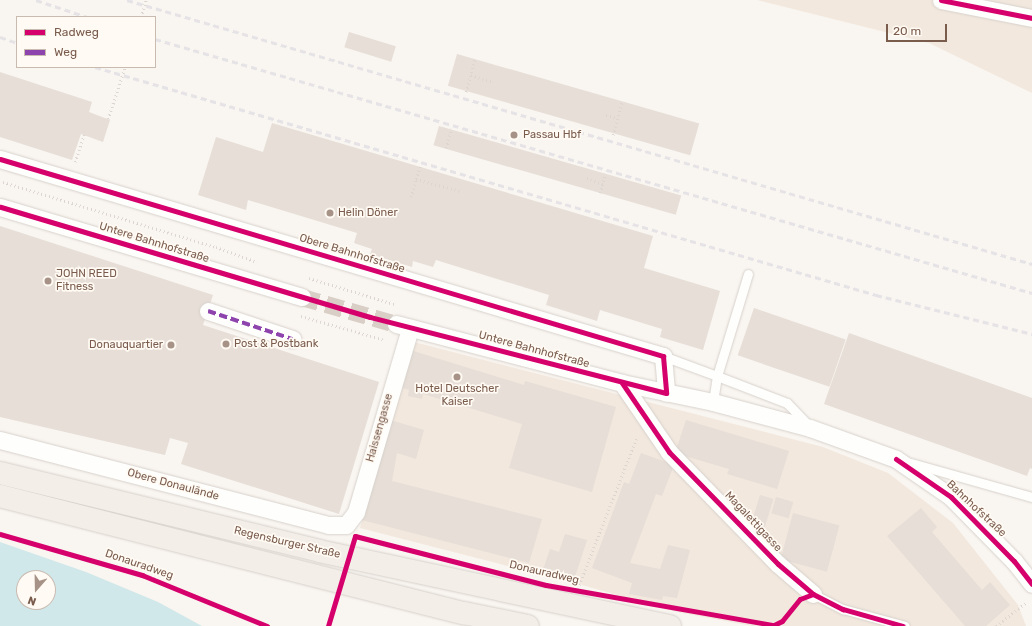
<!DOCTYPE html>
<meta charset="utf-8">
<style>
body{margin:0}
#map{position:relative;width:1032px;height:626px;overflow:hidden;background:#f9f5f0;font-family:Rubik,sans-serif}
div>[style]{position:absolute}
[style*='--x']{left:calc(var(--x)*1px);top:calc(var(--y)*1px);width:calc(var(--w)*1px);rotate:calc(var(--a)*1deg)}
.residential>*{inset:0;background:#f2e8de}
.water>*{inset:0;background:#d0e8ea}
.building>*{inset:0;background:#e6ded7;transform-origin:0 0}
.street-tunnel>*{height:17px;margin-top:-8.5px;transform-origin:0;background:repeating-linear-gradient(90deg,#d9cfc7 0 17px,transparent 0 25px)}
.path>*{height:2.5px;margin-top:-1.25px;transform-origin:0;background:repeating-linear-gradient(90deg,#dcd5d0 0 1px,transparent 0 4px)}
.roads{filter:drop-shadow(0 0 1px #d7d1cb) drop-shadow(0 0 1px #d7d1cb)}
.lane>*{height:9px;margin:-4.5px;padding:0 4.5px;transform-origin:4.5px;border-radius:4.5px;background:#fefefd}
.street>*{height:17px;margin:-8.5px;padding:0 8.5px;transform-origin:8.5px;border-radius:8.5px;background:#fefefd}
.primary>*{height:22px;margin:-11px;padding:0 11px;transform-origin:11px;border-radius:11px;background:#f3eee8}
.rail>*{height:3px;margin-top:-1.5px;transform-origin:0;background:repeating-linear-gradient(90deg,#e6e3e7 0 6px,transparent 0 10px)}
.path-bridge>*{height:2.5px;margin-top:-1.25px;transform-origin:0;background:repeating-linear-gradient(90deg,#dcd5d0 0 1px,transparent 0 4px)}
.quiet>*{height:4px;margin-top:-2px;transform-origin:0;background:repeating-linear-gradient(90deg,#8e44ad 0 8px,transparent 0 12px)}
.cycleway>*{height:5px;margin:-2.5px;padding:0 2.5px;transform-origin:2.5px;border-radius:2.5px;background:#d6006c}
.dots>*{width:11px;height:11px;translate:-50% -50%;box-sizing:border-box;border:2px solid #fffaf3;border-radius:50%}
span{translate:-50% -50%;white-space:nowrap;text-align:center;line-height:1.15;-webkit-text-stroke:3.5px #fffaf3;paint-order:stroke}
.poi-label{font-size:11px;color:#7a5c4d}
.left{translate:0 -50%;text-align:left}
.right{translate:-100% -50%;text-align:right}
.street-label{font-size:11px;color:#7a5c4d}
.legend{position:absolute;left:16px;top:16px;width:140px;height:52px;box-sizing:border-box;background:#fffaf3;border:1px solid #cabbb1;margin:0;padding:5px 7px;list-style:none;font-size:12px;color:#7a5c4d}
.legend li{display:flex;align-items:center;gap:8px;height:20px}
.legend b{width:20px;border:1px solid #cabbb1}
.north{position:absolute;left:16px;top:570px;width:40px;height:40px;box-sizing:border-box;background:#fffaf3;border:1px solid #cabbb1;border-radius:50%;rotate:200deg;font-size:11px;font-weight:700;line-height:16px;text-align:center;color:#7a5c4d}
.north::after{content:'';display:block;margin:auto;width:14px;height:18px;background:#a69286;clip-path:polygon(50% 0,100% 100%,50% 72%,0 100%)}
.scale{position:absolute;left:886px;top:24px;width:61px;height:18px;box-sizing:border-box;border:2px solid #7a5c4d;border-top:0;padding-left:5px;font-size:12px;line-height:14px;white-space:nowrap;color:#7a5c4d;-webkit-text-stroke:3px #fffaf3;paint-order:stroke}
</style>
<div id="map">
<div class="residential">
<i style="clip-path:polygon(757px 0,1032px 0,1032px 93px,929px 43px)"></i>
<i style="clip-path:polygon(414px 342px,823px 447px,888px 473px,953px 523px,1018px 605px,1026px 626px,753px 626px,677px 612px,582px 585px,360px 528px)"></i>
</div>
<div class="water">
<i style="clip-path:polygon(evenodd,0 542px,86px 572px,158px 602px,202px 626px,0 626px,0 542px,24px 578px,48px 578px,48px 602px,24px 602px,24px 578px)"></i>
</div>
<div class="building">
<i style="left:349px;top:32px;width:49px;height:16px;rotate:17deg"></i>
<i style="left:457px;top:54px;width:252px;height:33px;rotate:16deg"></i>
<i style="clip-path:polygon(0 72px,92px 102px,89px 112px,110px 120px,103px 142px,81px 134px,72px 160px,0 137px)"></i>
<i style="clip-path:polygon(272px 123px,653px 236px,644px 268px,720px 291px,703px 350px,660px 337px,662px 329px,600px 310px,597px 321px,546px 305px,549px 295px,436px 260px,433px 267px,413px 261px,412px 267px,370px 254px,372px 249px,354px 243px,357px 233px,248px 200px,246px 210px,198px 195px,216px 137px,263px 152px)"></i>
<i style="left:439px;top:126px;width:252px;height:20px;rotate:16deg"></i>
<i style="clip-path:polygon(0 226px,213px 295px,203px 325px,379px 382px,339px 514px,181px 464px,188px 443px,170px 438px,165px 455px,0 417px)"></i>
<i style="left:754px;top:308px;width:97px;height:50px;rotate:19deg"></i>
<i style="clip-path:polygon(849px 333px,1032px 398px,1032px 469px,1030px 468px,1027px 476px,824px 404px)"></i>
<i style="clip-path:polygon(410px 350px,524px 385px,525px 381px,616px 407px,592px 492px,509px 468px,522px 424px,423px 394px,422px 399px,408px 396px,409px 390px,399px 387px)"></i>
<i style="clip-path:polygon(387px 419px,424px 430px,416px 459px,397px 453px,392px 481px,542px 519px,529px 563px,358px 519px)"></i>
<i style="clip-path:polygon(686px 420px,789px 451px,777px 489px,727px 474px,729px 469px,675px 453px)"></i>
<i style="clip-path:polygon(641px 453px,674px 465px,662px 496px,656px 494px,630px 563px,660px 569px,668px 545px,690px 550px,677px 598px,663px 596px,662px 600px,629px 594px,632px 583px,592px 568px,624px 482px,629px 484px)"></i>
<i style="left:760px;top:495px;width:14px;height:30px;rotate:17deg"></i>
<i style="left:776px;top:497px;width:18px;height:17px;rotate:16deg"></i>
<i style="clip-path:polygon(921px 508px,937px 527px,932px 532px,982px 590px,990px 582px,1010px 605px,986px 626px,965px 626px,887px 536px)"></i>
<i style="left:793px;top:513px;width:48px;height:48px;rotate:15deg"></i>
<i style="clip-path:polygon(565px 534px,587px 540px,574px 580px,543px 570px,550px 549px,559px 552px)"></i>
</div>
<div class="street-tunnel">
<i style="--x:302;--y:297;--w:98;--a:16"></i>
</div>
<div class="path">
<i style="--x:471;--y:75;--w:23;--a:18"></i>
<i style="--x:466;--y:92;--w:35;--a:-75"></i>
<i style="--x:606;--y:115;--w:11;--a:15"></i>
<i style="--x:613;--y:135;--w:35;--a:-75"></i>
<i style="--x:446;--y:148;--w:20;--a:-75"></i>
<i style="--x:75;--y:162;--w:32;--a:-72"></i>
<i style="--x:587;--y:178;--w:17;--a:21"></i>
<i style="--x:416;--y:179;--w:13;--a:-72"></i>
<i style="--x:3;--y:182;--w:223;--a:17"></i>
<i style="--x:216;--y:247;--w:44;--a:20.1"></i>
<i style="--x:600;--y:193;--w:20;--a:-75"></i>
<i style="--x:411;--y:197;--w:19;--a:-74"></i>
<i style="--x:416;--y:179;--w:46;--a:15.3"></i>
<i style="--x:309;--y:278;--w:89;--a:17"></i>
<i style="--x:301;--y:316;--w:87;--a:15.9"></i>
<i style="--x:579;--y:585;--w:159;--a:-68.6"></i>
<i style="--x:996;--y:626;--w:39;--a:-38"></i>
</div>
<div class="roads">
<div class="lane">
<i style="--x:748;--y:274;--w:107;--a:106.9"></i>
<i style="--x:717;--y:376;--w:75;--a:21.1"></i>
<i style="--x:787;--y:403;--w:30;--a:46"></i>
<i style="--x:663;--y:356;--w:58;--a:20.3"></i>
<i style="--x:717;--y:376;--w:26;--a:99"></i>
<i style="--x:911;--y:463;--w:126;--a:15.7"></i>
<i style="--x:813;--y:594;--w:34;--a:27"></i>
<i style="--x:843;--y:609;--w:64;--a:15.3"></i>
</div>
<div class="street">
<i style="--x:941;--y:0;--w:93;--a:11.2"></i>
<i style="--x:0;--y:159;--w:692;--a:16.55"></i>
<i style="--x:663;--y:356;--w:37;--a:85"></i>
<i style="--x:0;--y:207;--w:315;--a:16.6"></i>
<i style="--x:208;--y:311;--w:89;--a:18.4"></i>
<i style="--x:396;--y:324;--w:234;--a:14.6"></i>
<i style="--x:622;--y:383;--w:93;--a:11.8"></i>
<i style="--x:713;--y:402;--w:100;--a:15"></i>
<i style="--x:810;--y:428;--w:91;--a:19.8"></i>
<i style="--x:896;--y:459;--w:67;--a:34.6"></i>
<i style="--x:951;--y:497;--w:90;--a:45.5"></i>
<i style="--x:1014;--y:561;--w:29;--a:52"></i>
<i style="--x:622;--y:383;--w:83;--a:55.7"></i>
<i style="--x:669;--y:452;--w:156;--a:45.8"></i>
<i style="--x:778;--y:564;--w:46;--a:40.6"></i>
<i style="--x:0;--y:440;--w:339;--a:14.5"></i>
<i style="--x:328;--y:525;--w:18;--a:0"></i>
<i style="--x:346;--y:525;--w:16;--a:-52"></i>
<i style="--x:356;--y:512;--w:192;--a:-73.6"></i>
</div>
<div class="primary">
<i style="--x:0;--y:473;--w:328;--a:13.7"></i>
<i style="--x:319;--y:551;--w:359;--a:12.1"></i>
<i style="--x:0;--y:496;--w:479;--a:14.2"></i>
<i style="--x:464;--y:613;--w:65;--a:11.5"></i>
</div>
</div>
<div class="rail">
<i style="--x:36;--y:0;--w:54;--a:18.4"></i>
<i style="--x:127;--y:0;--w:943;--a:16.26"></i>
<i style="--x:0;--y:37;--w:18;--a:19"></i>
<i style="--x:155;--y:39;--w:913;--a:16.15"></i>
<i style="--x:95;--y:67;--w:814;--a:16.27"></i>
<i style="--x:876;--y:295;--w:161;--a:14"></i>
</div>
<div class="path-bridge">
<i style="--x:141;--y:17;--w:18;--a:-74"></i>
<i style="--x:108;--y:119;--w:55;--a:-71.9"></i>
</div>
<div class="quiet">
<i style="--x:208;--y:311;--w:89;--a:18.4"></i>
</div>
<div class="cycleway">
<i style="--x:941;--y:0;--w:93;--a:11.2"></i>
<i style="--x:0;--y:159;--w:692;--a:16.55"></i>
<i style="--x:663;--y:356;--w:37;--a:85"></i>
<i style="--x:666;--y:393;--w:306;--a:-165.6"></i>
<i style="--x:370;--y:317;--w:386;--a:-163.4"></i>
<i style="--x:622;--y:383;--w:83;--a:55.7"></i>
<i style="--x:669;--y:452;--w:156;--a:45.8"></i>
<i style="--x:778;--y:564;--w:46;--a:40.6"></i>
<i style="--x:813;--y:594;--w:34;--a:27"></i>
<i style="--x:843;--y:609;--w:62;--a:15.8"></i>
<i style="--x:896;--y:459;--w:67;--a:34.6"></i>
<i style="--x:951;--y:497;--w:90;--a:45.5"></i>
<i style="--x:1014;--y:561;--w:29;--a:52"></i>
<i style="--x:0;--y:534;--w:148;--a:16.1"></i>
<i style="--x:142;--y:575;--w:135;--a:22.2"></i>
<i style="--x:355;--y:536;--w:197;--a:14.4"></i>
<i style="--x:546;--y:585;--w:231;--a:10"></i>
<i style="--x:774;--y:625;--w:9;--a:-27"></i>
<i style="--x:782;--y:621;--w:28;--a:-51"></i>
<i style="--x:800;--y:599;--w:14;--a:-21"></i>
<i style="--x:328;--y:626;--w:94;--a:-73.3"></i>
</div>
<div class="dots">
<i style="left:514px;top:135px;background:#a69286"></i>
<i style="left:330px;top:213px;background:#a69286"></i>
<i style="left:48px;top:281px;background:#a69286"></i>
<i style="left:226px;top:344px;background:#a69286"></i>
<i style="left:171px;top:345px;background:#a69286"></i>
<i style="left:457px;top:377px;background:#a69286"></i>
</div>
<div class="poi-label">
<span class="left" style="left:523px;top:135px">Passau Hbf</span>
<span class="left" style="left:338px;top:213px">Helin Döner</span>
<span class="left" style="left:56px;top:281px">JOHN REED<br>Fitness</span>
<span class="left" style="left:234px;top:344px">Post &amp; Postbank</span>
<span class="right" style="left:163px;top:345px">Donauquartier</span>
<span style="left:457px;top:396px">Hotel Deutscher<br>Kaiser</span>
</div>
<div class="street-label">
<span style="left:154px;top:243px;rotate:17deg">Untere Bahnhofstraße</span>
<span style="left:352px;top:254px;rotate:17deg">Obere Bahnhofstraße</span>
<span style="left:534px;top:350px;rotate:15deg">Untere Bahnhofstraße</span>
<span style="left:380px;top:428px;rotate:-74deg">Haissengasse</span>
<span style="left:173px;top:485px;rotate:15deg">Obere Donaulände</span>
<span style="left:976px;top:509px;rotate:43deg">Bahnhofstraße</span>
<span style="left:753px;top:522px;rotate:47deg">Magalettigasse</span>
<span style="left:287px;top:543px;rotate:13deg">Regensburger Straße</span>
<span style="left:139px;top:565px;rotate:19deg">Donauradweg</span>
<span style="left:544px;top:573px;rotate:13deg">Donauradweg</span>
</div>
<ul class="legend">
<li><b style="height:5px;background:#d6006c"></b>Radweg</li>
<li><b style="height:5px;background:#8e44ad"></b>Weg</li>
</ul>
<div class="north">N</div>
<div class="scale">20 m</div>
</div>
